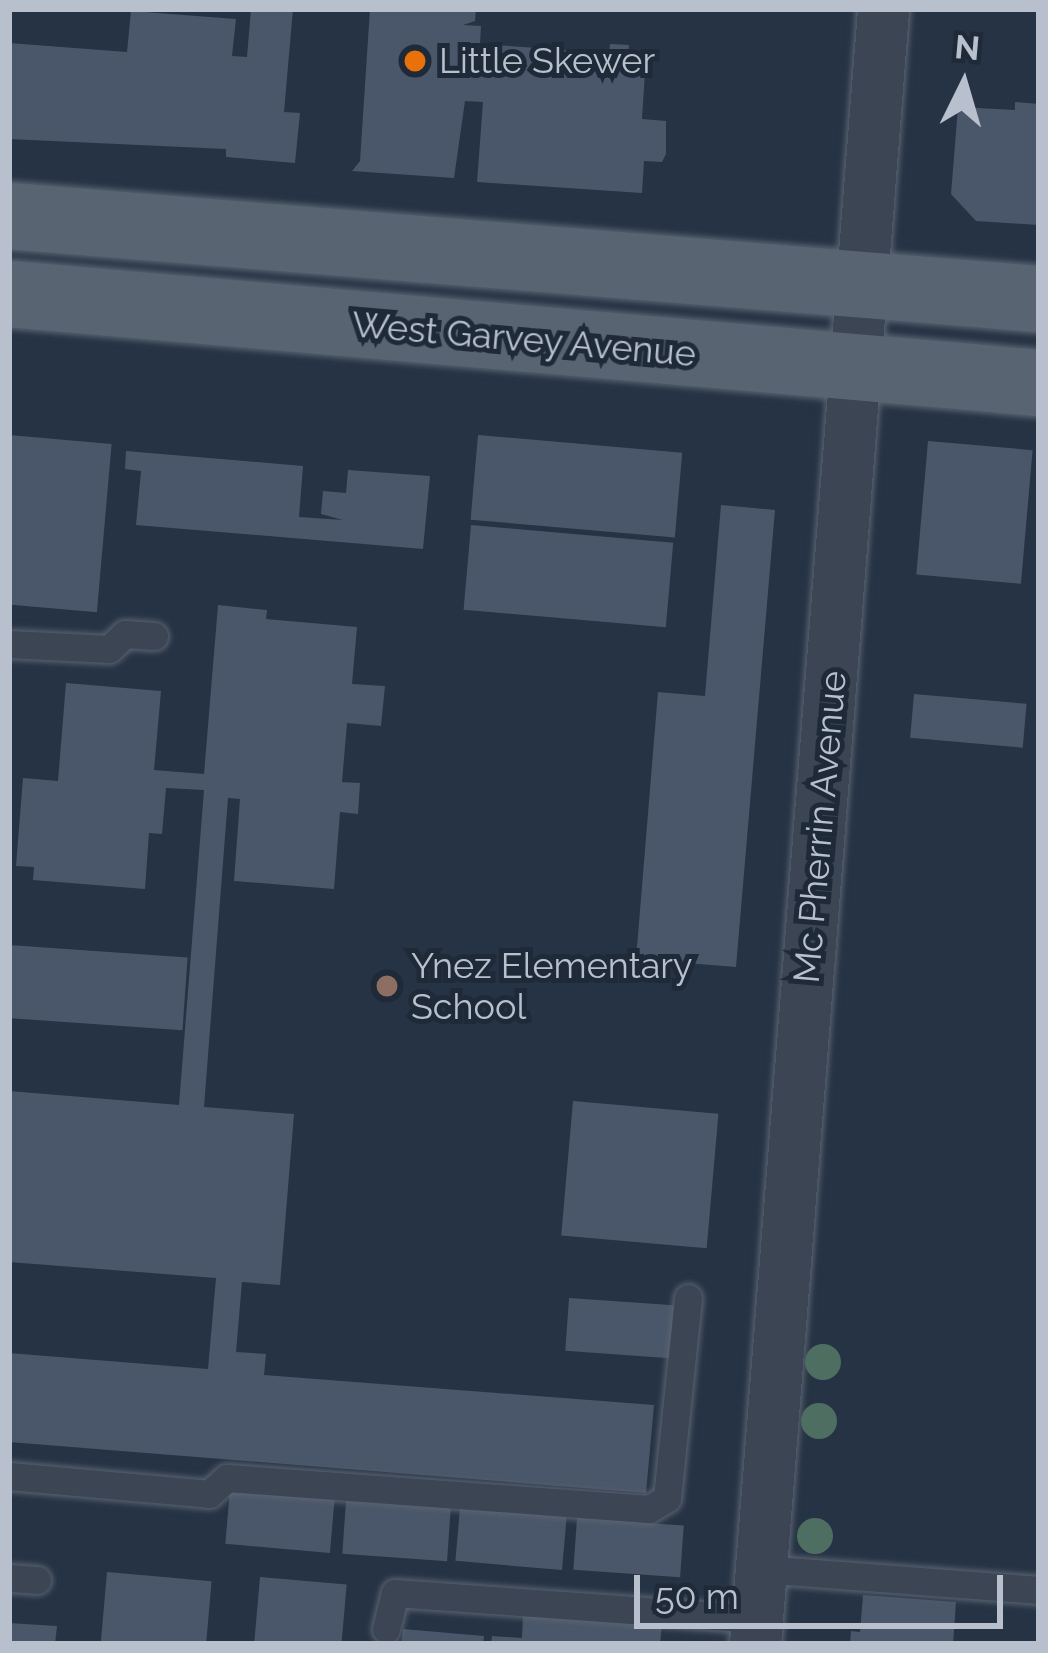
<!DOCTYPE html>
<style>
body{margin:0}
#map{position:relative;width:1048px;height:1653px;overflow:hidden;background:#263344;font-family:Raleway,sans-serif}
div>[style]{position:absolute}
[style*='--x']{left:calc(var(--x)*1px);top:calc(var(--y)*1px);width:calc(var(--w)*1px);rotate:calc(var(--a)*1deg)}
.building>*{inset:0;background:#4a576a;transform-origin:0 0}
.roads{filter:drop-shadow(0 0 3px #596371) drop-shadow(0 0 3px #596371)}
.service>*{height:27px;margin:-13.5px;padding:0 13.5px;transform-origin:13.5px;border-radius:13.5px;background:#3b4553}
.minor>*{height:51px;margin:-25.5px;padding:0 25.5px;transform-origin:25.5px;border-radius:25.5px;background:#3b4553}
.primary>*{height:66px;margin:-33px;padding:0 33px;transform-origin:33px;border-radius:33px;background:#596473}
.trees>*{width:36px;height:36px;margin:-18px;border-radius:50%;background:#4e6e62}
.dots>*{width:33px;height:33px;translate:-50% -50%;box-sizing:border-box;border:6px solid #1f2a39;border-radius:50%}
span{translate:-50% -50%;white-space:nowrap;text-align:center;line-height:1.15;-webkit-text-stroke:10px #1f2a39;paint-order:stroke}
.poi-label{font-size:36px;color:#b8c0cd}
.left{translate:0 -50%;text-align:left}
.street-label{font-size:36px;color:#b8c0cd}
.frame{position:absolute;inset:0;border:12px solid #b8c0cd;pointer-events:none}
.north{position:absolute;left:904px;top:24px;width:120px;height:120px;-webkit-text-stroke:9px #1f2a39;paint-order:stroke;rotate:5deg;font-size:33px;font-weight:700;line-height:48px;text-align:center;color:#b8c0cd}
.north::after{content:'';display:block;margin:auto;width:42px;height:54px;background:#b8c0cd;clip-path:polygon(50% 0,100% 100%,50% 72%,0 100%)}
.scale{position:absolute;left:634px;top:1575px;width:369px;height:54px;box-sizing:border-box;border:6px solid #b8c0cd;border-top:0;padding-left:15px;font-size:36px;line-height:42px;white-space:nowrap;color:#b8c0cd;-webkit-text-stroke:9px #1f2a39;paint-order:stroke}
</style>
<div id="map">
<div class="building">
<i style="clip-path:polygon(251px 9px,293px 9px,284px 112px,300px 113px,295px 163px,226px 157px,226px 149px,9px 139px,9px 43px,127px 52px,131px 11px,236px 19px,232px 56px,247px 57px)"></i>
<i style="clip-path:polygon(370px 9px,476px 9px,475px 21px,463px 25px,481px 26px,480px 44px,609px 53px,610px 44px,629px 45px,628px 56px,646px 57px,642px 119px,666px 121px,666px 154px,662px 162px,644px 161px,642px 193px,477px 182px,483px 102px,465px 101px,454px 178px,352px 171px,360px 161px)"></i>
<i style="clip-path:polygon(1015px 102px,1039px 104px,1039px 225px,976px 221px,951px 194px,958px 107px,1015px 110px)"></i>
<i style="left:9px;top:435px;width:103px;height:169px;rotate:5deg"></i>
<i style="left:478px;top:435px;width:205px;height:85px;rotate:5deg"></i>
<i style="left:928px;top:441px;width:105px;height:134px;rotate:5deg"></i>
<i style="clip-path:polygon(126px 451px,303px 466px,299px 517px,343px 520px,321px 514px,323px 491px,346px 493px,348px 470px,430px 476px,423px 549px,136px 525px,141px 471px,125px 469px)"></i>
<i style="clip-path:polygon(721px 505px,775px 510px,736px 967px,636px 959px,658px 692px,705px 696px)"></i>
<i style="left:471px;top:525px;width:203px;height:85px;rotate:5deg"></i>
<i style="clip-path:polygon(218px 605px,267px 610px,266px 619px,357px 627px,352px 684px,385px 686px,381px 726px,347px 723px,342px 782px,360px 783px,358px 814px,340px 812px,334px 889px,234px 881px,240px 799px,228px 798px,204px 1107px,294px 1114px,280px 1285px,242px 1282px,236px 1352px,266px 1354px,264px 1375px,654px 1405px,646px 1493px,9px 1442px,9px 1353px,208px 1369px,216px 1278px,9px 1262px,9px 1091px,179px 1105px,204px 790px,166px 788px,162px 834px,149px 833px,145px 889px,33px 880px,34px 867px,16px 866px,23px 778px,58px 781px,66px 683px,161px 691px,154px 770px,204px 774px)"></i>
<i style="left:914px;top:694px;width:113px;height:44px;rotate:5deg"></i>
<i style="left:9px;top:945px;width:179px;height:73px;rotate:4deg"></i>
<i style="left:573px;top:1101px;width:146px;height:135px;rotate:5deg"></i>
<i style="left:569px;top:1298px;width:105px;height:53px;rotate:4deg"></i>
<i style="left:230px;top:1490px;width:105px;height:54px;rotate:5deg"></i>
<i style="left:346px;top:1501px;width:105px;height:53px;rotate:4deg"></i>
<i style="left:460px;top:1508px;width:107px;height:53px;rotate:5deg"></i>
<i style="left:577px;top:1518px;width:107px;height:52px;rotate:4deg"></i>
<i style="left:107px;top:1572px;width:105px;height:72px;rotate:5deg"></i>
<i style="left:260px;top:1577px;width:87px;height:67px;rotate:5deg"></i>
<i style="clip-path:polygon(863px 1595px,956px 1602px,953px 1644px,850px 1644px,851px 1631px,860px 1632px)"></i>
<i style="clip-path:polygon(523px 1615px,662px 1624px,660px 1644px,491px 1644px,492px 1636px,522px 1638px)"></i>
<i style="clip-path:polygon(9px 1623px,57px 1626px,55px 1644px,9px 1644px)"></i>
<i style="clip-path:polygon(403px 1629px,484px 1636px,483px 1644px,401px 1644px)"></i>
</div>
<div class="roads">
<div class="service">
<i style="--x:9;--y:644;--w:100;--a:2.9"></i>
<i style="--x:109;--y:649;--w:22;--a:-43"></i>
<i style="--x:125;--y:634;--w:29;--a:4"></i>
<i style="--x:9;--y:1476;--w:201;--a:5.1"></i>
<i style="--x:209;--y:1494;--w:24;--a:-42"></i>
<i style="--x:227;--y:1478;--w:423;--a:4.2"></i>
<i style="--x:649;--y:1509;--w:21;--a:-31"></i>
<i style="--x:667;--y:1498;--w:201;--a:-84"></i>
<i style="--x:761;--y:1569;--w:279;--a:4.3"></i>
<i style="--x:9;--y:1578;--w:28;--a:4"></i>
<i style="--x:386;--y:1629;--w:37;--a:-76"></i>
<i style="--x:395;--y:1593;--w:363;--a:4.1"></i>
</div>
<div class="minor">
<i style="--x:755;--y:1644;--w:1640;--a:-85.52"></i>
</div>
<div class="primary">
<i style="--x:9;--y:216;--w:1033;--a:4.61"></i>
<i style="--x:9;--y:294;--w:1034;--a:4.94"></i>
</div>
</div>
<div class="trees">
<i style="left:823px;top:1362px"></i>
<i style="left:819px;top:1421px"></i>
<i style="left:815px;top:1536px"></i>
</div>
<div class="dots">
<i style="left:415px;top:61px;background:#e8710a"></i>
<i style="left:387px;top:986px;background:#8d6e63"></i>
</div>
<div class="poi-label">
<span class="left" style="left:439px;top:61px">Little Skewer</span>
<span class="left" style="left:411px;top:986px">Ynez Elementary<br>School</span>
</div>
<div class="street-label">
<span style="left:524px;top:339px;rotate:5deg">West Garvey Avenue</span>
<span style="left:820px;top:827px;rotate:-85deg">Mc Pherrin Avenue</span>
</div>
<div class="frame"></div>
<div class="north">N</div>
<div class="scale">50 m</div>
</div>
